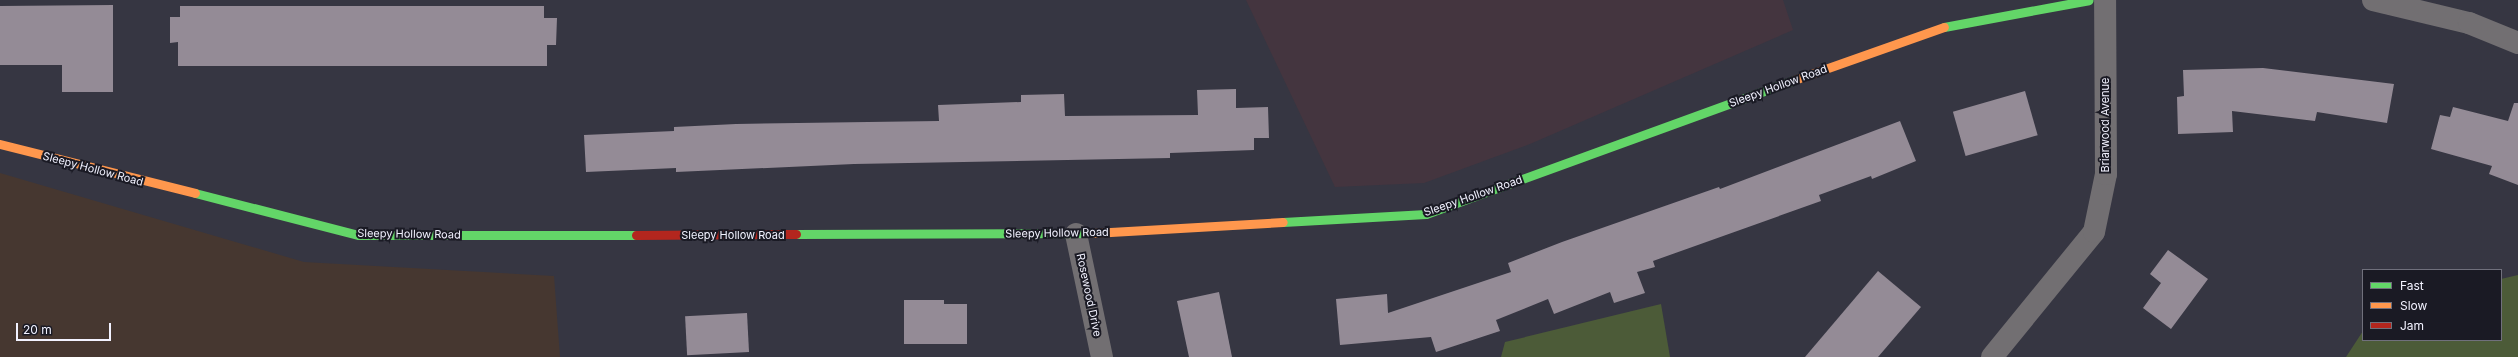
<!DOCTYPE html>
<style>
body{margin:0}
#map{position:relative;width:2518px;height:357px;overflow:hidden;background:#363642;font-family:Inter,sans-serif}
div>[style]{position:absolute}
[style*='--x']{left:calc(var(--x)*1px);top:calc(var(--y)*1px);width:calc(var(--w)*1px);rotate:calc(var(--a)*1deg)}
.commercial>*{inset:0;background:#463730}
.education>*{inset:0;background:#44353f}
.forest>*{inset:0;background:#4c5b38}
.building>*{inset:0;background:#948b96;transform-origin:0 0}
.street>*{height:22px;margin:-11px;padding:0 11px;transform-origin:11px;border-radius:11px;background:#726f72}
.fast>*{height:9px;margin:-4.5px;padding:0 4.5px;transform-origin:4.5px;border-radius:4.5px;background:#63d668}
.slow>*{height:9px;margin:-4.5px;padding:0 4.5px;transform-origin:4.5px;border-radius:4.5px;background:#ff974d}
.jam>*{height:9px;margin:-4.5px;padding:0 4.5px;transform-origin:4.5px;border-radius:4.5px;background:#b3261e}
span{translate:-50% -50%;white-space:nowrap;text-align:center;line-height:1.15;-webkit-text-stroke:4px #1a1a24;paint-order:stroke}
.street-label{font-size:11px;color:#f2f2ff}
.legend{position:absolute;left:2362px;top:269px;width:140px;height:72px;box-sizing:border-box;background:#1a1a24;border:1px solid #70707c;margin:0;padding:5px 7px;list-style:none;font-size:12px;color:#f2f2ff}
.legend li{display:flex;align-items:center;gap:8px;height:20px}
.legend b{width:20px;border:1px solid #70707c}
.scale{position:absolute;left:16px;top:323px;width:95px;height:18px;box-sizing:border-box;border:2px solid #f2f2ff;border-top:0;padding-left:5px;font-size:12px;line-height:14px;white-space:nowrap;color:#f2f2ff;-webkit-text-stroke:3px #1a1a24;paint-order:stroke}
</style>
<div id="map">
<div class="commercial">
<i style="clip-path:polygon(0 173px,304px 262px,554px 276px,560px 357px,0 357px)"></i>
</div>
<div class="education">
<i style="clip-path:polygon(1246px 0,1783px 0,1793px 30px,1530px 144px,1424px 183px,1335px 187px)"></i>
</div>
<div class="forest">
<i style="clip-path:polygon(2518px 275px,2518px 357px,2346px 357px,2363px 331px,2363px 340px,2501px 340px,2501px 279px)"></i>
<i style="clip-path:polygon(1661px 304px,1670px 357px,1501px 357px,1505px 342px)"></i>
</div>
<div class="building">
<i style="clip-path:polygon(113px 5px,113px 92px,62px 92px,62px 65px,0 65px,0 6px)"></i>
<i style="clip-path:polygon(180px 6px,544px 6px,544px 18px,557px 18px,556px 45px,547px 45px,547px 66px,178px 66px,178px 42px,170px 43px,170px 17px,180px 17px)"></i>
<i style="clip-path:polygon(2263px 68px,2394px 84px,2387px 123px,2317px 112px,2315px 121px,2232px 111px,2233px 132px,2178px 134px,2177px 97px,2184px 96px,2183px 70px)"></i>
<i style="clip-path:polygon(1236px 89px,1236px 108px,1268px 107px,1269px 138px,1254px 138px,1254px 150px,1170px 153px,1170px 158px,854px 164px,676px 172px,676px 168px,586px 172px,584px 135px,674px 131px,674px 127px,736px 124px,939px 121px,938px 105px,1021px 102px,1021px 95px,1064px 94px,1065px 116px,1198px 115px,1197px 90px)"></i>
<i style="left:2025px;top:91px;width:46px;height:75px;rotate:74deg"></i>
<i style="clip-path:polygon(2514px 103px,2518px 103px,2518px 185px,2489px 174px,2492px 166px,2431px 149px,2440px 115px,2450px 117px,2453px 107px,2508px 121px)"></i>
<i style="clip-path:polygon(1900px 121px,1916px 161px,1872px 179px,1871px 176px,1819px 195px,1821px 201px,1653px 261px,1655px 267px,1637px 272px,1645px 293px,1614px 303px,1610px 292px,1554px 314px,1548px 299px,1496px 320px,1500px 331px,1436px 352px,1431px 337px,1340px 345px,1336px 299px,1387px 294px,1388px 313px,1511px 272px,1508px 263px,1562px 242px,1719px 187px,1720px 189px)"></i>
<i style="clip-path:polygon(2168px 250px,2208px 279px,2171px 329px,2143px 308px,2161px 283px,2150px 274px)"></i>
<i style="clip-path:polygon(1878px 271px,1921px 307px,1878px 357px,1805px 357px)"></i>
<i style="clip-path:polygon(1219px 292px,1232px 357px,1189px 357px,1177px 301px)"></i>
<i style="clip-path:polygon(904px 300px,944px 300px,944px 304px,967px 304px,967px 344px,904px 344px)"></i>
<i style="left:747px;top:313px;width:39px;height:62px;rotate:87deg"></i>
</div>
<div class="street">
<i style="--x:2373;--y:0;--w:99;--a:13.5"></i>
<i style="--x:2469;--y:23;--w:53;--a:22.2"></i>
<i style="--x:1076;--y:234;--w:126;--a:78.1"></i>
<i style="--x:1992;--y:357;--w:161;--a:-50.8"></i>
<i style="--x:2094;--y:232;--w:59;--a:-78.3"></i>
<i style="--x:2106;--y:174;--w:174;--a:-90.3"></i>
</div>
<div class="fast">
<i style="--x:1944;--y:27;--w:147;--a:-10.5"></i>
<i style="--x:195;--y:193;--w:169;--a:14.4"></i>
<i style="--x:359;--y:235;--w:277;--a:0"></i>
<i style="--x:1283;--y:222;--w:143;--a:-3.2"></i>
<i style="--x:1426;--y:214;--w:392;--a:-20"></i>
<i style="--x:796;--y:234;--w:297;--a:-0.2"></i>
</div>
<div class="slow">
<i style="--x:1794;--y:80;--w:159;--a:-19.5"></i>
<i style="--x:0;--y:144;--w:201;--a:14.1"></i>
<i style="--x:1093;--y:233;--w:190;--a:-3.3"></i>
</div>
<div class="jam">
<i style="--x:636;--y:235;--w:160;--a:-0.4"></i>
</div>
<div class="street-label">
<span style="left:1778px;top:86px;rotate:-20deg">Sleepy Hollow Road</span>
<span style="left:2105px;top:125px;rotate:-90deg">Briarwood Avenue</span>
<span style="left:93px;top:169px;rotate:15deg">Sleepy Hollow Road</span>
<span style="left:1473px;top:196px;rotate:-19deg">Sleepy Hollow Road</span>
<span style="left:1057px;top:233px;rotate:-1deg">Sleepy Hollow Road</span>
<span style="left:409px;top:234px;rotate:1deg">Sleepy Hollow Road</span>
<span style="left:733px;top:235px">Sleepy Hollow Road</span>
<span style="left:1089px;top:295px;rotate:78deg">Rosewood Drive</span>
</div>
<ul class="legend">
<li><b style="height:5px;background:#63d668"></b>Fast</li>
<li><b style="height:5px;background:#ff974d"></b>Slow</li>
<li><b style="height:5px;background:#b3261e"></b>Jam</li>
</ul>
<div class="scale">20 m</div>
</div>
